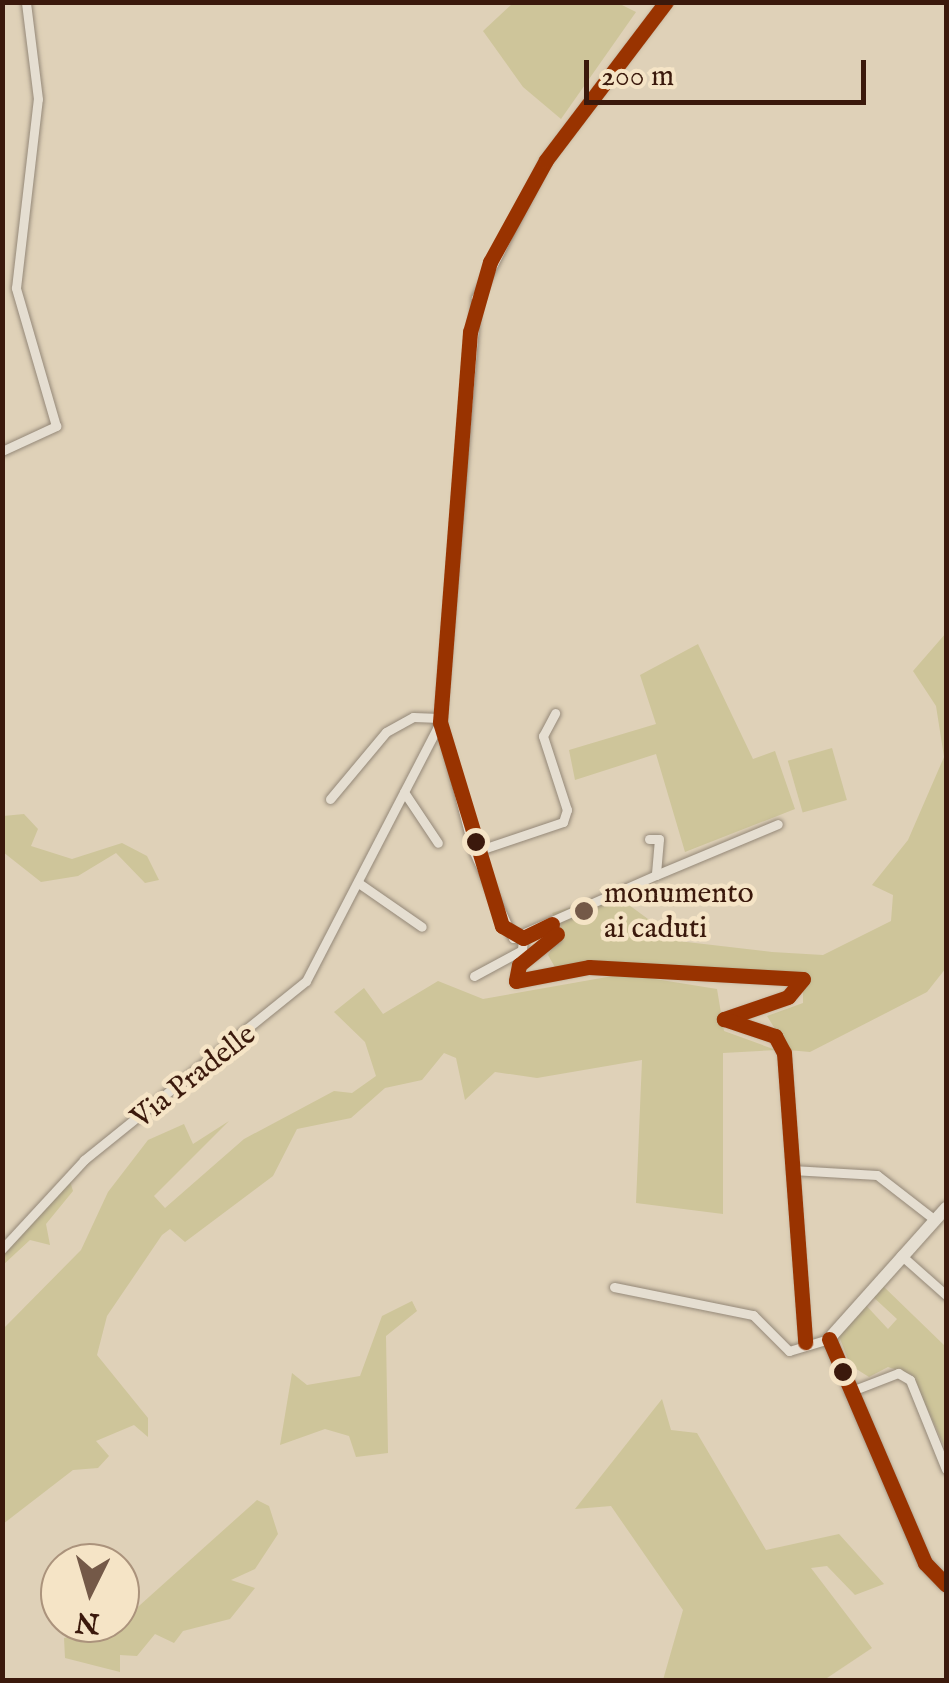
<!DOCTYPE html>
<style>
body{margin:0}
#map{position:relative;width:949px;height:1683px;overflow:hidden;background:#dfd1b8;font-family:"IM FELL English",serif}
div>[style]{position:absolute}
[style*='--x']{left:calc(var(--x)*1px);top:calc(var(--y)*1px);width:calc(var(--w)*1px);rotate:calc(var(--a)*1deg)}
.green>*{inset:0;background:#cec59a;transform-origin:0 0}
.roads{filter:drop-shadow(0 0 2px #948878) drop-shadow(0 0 2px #948878)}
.street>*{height:9px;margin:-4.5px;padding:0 4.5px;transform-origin:4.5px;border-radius:4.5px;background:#e5ded1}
.secondary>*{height:12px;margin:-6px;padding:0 6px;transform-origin:6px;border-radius:6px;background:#e5ded1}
.bus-1>*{height:15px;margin:-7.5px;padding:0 7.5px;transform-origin:7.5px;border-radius:7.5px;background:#930}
.dots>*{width:28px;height:28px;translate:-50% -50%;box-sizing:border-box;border:5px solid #f5e4c6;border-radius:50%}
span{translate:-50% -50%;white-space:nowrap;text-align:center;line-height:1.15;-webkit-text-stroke:9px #f5e4c6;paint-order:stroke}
.poi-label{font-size:30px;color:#3b190c}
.left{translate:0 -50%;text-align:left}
.street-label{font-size:30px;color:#3b190c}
.frame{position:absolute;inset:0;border:5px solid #3b190c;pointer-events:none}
.north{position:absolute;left:40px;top:1543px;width:100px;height:100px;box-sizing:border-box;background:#f5e4c6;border:2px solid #ab937c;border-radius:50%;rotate:185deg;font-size:28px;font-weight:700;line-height:40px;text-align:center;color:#3b190c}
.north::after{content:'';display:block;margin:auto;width:35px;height:45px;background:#745948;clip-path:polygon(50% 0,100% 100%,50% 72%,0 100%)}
.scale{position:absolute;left:584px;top:60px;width:282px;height:45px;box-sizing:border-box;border:5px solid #3b190c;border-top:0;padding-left:12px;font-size:30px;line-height:35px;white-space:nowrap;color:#3b190c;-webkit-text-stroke:8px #f5e4c6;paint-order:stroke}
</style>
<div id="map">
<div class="green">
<i style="clip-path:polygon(513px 3px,618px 3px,636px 12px,561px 119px,523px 87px,483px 31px)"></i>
<i style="clip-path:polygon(946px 633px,946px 968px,927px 992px,810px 1052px,788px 1050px,767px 1016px,803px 1003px,803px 981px,732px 981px,606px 961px,556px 969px,548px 955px,563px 930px,552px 913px,614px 894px,678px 941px,772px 952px,823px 955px,891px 921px,893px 895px,872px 885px,908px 840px,944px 757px,936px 706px,913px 671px)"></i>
<i style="clip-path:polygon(698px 644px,753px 759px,775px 751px,795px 809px,685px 852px,656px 754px,575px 780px,569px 750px,656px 724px,640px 675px)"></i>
<i style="left:832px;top:748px;width:54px;height:46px;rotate:74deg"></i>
<i style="clip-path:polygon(24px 814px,38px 829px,31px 846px,72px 859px,122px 843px,147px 856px,159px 880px,145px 883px,116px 853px,78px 876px,41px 882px,3px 852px,3px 816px)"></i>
<i style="clip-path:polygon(624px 974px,717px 989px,724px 1031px,776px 1050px,723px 1053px,723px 1214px,636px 1203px,642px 1060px,537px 1078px,495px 1072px,465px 1100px,456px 1058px,444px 1053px,422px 1080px,385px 1088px,351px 1118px,297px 1129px,273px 1176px,185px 1242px,170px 1229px,162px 1235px,107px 1316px,97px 1355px,148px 1418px,148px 1437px,134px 1425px,96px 1441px,109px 1456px,98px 1468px,73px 1470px,3px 1524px,2px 1330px,81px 1250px,108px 1192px,148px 1140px,184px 1124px,193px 1144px,229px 1121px,154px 1196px,165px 1208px,244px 1139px,334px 1091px,352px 1093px,376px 1076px,365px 1042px,334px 1012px,364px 988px,383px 1014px,438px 981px,483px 999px)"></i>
<i style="clip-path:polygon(69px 1178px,73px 1191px,46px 1224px,50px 1245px,30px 1240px,3px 1265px,3px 1252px)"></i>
<i style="clip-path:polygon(882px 1285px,946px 1347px,946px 1450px,912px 1375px,888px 1367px,869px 1377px,850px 1365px,839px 1336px,862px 1301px,888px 1329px,897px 1319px,871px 1295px)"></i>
<i style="clip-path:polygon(412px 1301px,417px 1311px,386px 1336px,388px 1453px,356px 1457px,349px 1436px,325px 1429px,280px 1445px,292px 1373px,307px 1385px,360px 1376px,382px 1316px)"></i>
<i style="clip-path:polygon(662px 1399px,671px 1430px,697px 1433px,766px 1550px,839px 1534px,884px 1584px,855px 1595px,827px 1566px,811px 1568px,872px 1648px,824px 1680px,663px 1680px,683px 1610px,611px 1506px,575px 1509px)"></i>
<i style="clip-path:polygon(257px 1500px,269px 1506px,278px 1534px,255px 1569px,231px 1580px,255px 1588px,230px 1619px,183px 1631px,174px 1643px,155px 1634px,137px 1656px,120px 1655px,120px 1672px,65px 1658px,64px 1638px,120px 1623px)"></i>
</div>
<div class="roads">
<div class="street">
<i style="--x:2;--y:451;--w:60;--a:-24.8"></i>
<i style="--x:56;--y:426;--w:144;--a:-106.2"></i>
<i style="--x:16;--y:288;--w:190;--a:-83.4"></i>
<i style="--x:38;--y:99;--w:98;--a:-97.1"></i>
<i style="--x:404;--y:792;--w:61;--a:56.3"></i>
<i style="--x:330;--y:799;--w:87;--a:-50.1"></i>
<i style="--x:386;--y:732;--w:31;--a:-29"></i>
<i style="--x:413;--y:717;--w:27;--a:2"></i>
<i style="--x:649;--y:839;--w:10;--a:0"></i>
<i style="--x:659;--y:839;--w:36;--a:95"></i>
<i style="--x:656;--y:875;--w:132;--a:-22.7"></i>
<i style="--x:474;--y:852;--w:94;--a:-18.6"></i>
<i style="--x:563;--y:822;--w:13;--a:-72"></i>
<i style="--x:567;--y:810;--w:78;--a:-108"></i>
<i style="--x:543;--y:736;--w:26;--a:-62"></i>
<i style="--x:656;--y:875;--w:156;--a:156.2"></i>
<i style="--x:513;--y:938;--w:94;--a:-114.4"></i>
<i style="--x:474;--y:852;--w:134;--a:-104.7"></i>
<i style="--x:440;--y:722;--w:426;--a:-85.1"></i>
<i style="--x:476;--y:298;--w:155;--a:-63.1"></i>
<i style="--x:546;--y:160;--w:198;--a:-52.8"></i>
<i style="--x:360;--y:884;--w:75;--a:34.7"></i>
<i style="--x:552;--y:924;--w:15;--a:74"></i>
<i style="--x:556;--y:938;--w:46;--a:143.9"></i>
<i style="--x:519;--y:965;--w:16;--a:101"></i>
<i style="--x:516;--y:981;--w:74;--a:-10.9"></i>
<i style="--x:589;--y:967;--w:214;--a:3.2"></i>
<i style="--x:803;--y:979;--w:23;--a:130"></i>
<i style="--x:788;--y:997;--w:68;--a:161"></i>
<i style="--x:724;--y:1019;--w:54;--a:18.4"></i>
<i style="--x:775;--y:1036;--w:19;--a:62"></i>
<i style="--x:784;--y:1053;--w:290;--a:85.8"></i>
<i style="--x:474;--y:976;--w:55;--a:-28.4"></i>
<i style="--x:522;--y:950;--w:12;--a:-85"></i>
<i style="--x:792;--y:1170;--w:85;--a:3.4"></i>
<i style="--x:877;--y:1175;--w:73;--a:37.8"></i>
<i style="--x:2;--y:1249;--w:121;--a:-47.3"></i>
<i style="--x:84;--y:1160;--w:285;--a:-38.9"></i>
<i style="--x:306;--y:981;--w:292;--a:-62.6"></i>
<i style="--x:901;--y:1255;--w:60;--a:41.6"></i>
<i style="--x:614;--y:1287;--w:142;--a:11.4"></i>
<i style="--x:753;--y:1315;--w:51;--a:45"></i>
<i style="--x:789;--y:1351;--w:42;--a:-16.7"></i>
<i style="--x:849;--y:1392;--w:53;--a:-21.2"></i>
<i style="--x:898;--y:1373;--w:14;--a:30"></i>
<i style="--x:910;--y:1380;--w:96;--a:68"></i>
</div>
<div class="secondary">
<i style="--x:946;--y:1208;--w:176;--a:131.8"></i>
<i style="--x:829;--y:1339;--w:244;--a:66.8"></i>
<i style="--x:925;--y:1563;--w:30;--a:46"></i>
</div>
</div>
<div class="bus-1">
<i style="--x:552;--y:924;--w:32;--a:154"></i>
<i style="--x:523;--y:938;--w:24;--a:-150"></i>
<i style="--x:502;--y:926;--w:213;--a:-106.9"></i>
<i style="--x:440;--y:722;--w:391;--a:-85.6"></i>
<i style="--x:470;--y:332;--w:73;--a:-74.1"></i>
<i style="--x:490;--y:262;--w:116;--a:-61.2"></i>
<i style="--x:546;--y:160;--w:198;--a:-52.8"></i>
<i style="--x:557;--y:934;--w:49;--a:140.8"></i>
<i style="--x:519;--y:965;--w:16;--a:101"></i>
<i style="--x:516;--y:981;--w:74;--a:-10.9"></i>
<i style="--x:589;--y:967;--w:214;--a:3.2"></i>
<i style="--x:803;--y:979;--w:23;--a:130"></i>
<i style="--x:788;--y:997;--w:68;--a:161"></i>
<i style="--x:724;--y:1019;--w:54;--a:18.4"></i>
<i style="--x:775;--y:1036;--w:19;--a:62"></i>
<i style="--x:784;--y:1053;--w:290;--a:85.8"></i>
<i style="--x:829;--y:1339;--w:244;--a:66.8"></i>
<i style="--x:925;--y:1563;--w:30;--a:46"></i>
</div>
<div class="dots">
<i style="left:476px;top:842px;background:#3b190c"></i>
<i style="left:584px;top:911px;background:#745948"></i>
<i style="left:843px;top:1372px;background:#3b190c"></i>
</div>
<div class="poi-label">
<span class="left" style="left:604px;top:911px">monumento<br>ai caduti</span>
</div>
<div class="street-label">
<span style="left:194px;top:1077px;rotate:-38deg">Via Pradelle</span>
</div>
<div class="frame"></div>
<div class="north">N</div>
<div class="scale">200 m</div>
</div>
